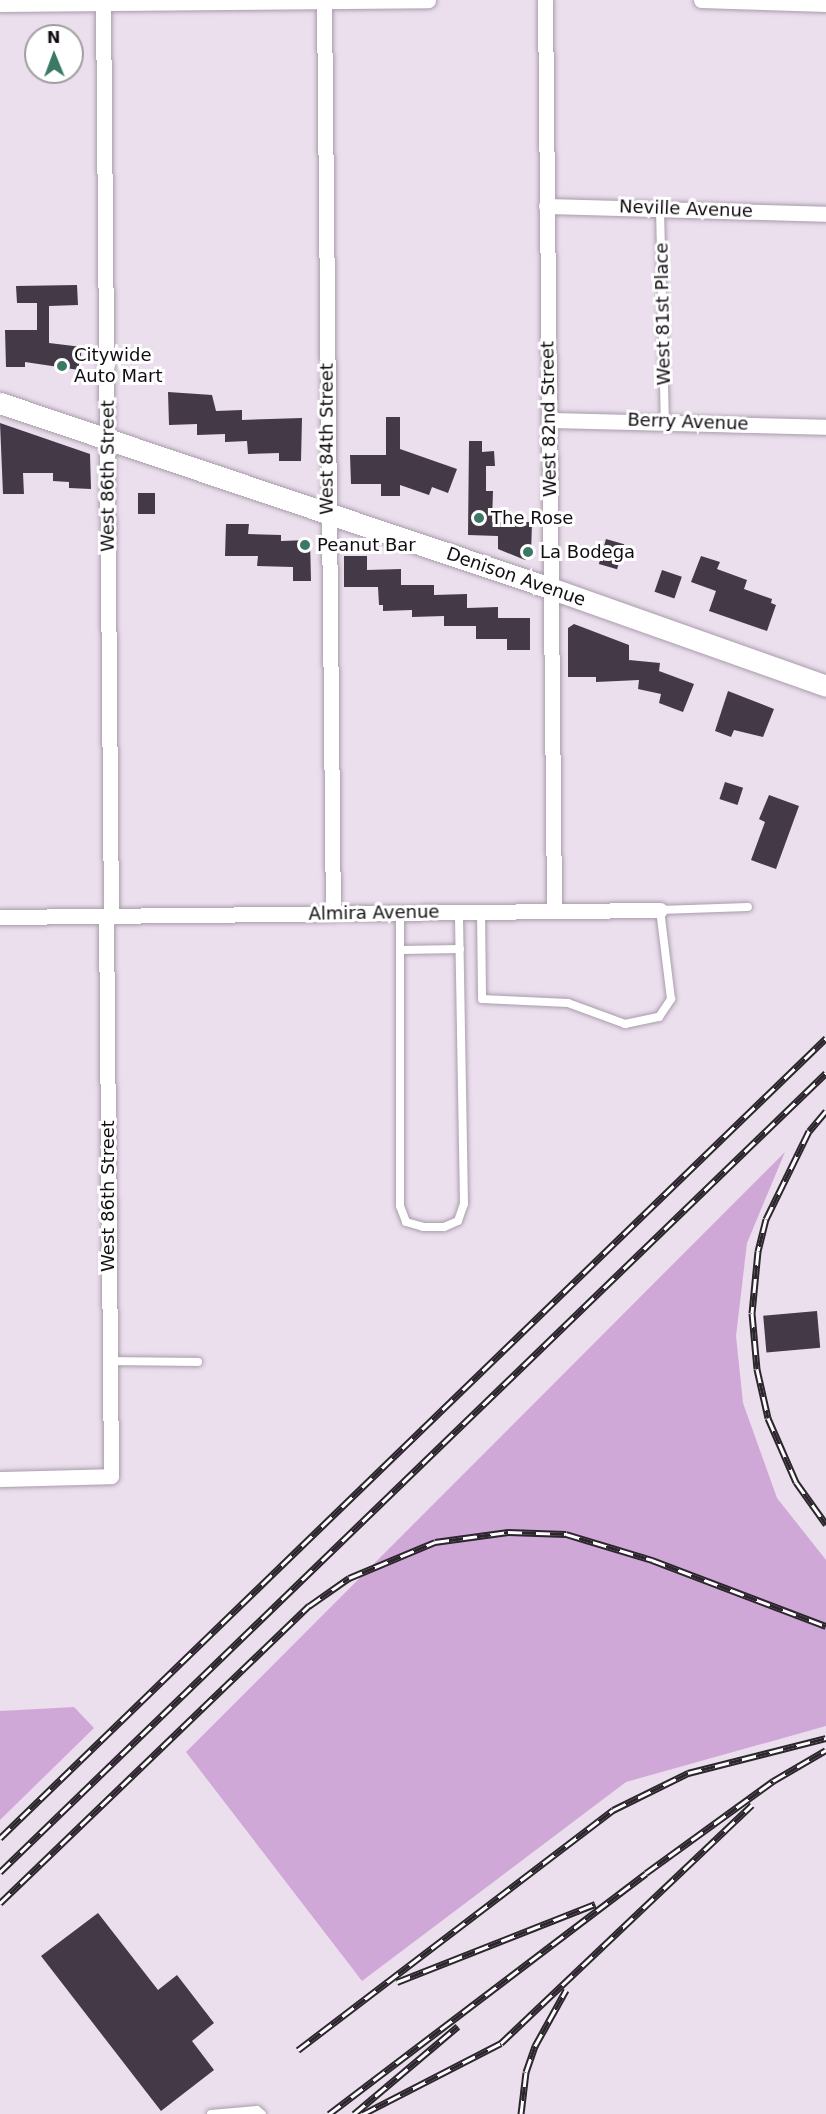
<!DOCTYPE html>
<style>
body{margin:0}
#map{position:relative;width:826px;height:2114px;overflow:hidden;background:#ebdeed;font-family:"DejaVu Sans",sans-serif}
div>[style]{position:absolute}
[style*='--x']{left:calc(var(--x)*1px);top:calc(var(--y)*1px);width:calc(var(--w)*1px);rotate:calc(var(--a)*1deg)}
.green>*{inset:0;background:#d0a8d8}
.building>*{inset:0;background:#443946;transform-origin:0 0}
.roads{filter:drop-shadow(0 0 2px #a89cab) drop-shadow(0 0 2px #a89cab)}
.lane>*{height:8px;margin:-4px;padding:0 4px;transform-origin:4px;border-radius:4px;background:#fff}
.street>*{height:15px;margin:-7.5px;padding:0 7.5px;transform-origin:7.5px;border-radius:7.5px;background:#fff}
.secondary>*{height:21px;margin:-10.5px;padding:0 10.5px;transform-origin:10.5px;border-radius:10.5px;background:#fff}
.rail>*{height:7px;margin-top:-3.5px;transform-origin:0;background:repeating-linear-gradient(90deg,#fff 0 14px,#2b252c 0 28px);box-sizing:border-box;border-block:2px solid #2b252c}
.dots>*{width:16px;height:16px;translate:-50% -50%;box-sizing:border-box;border:3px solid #fff;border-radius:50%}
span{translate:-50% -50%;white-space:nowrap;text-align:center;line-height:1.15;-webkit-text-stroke:6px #fff;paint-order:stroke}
.street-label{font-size:18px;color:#120d12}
.poi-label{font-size:18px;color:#120d12}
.left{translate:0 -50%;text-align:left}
.north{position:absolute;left:24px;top:24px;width:60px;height:60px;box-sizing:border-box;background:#fff;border:2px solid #a09ea0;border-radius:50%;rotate:359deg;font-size:16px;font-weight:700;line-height:24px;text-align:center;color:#120d12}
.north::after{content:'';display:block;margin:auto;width:21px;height:27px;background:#3b7966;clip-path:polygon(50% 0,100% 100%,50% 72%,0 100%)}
</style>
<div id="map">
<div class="green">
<i style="clip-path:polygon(785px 1152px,747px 1243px,736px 1336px,743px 1403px,777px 1498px,826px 1560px,826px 1726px,626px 1782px,362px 1981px,186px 1752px)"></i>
<i style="clip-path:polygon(74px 1707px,94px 1728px,0 1820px,0 1711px)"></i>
</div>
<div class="building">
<i style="clip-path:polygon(77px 285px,78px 305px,49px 306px,49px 343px,82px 347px,79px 370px,25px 362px,25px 367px,6px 367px,5px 330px,37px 330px,37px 303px,17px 303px,16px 286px)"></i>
<i style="clip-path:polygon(168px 392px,212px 395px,216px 411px,242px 410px,242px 420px,302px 418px,301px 461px,279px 461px,279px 453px,248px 454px,247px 441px,225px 442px,225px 434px,197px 435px,197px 424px,169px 425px)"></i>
<i style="clip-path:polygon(386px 417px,400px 417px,400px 449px,457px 469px,448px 493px,432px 487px,429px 495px,400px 485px,400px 496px,381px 496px,381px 484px,351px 484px,350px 455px,386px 455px)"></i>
<i style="clip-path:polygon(0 423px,90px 454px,91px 489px,69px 488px,69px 482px,53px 481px,53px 473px,23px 473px,24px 494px,3px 494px)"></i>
<i style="clip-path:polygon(469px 441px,482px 441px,482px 452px,494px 451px,495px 466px,486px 466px,486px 491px,493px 491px,492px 522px,532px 522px,531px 555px,525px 560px,498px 549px,498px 536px,468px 535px)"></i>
<i style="left:138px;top:493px;width:17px;height:21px"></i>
<i style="clip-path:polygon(226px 524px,249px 524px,248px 534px,281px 535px,281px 541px,310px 540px,311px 581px,293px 581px,293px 567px,257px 566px,258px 556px,225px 556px)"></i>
<i style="left:606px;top:539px;width:19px;height:26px;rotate:16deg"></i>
<i style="clip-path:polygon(344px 556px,367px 556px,367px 570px,401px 569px,401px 585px,434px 585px,434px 595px,467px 594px,467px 608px,498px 607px,498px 618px,530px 618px,530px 650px,507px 650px,507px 639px,476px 639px,476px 626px,444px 626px,444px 616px,412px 617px,412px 610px,383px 611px,383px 605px,379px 605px,378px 587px,344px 587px)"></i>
<i style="clip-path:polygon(701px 556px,720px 562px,717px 569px,747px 580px,744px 589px,772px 599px,771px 603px,776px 605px,767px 631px,709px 611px,716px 591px,691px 582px)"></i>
<i style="left:662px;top:570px;width:21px;height:23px;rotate:19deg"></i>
<i style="clip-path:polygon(574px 624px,629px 645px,629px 660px,660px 663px,659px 671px,694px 684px,683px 712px,659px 703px,661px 694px,638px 689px,639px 680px,596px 682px,596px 677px,568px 677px,568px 628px)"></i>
<i style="clip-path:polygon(728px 691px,774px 709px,763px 737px,734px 730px,731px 737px,715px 731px)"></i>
<i style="left:725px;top:782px;width:19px;height:18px;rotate:18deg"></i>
<i style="clip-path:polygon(769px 795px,799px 806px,776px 869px,751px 860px,765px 822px,759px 819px)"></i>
<i style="left:817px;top:1311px;width:37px;height:54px;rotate:85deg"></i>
<i style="clip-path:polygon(98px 1913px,158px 1990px,177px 1975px,214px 2023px,192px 2041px,214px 2070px,161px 2111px,41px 1956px)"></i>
</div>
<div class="roads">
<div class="lane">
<i style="--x:660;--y:208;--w:213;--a:88.7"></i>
<i style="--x:481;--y:912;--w:87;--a:89.3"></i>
<i style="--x:482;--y:999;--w:86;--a:2.7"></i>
<i style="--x:568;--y:1003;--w:61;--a:20.2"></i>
<i style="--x:625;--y:1024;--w:35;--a:-12"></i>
<i style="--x:659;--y:1017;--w:22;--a:-56"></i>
<i style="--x:671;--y:999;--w:90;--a:-97"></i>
<i style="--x:660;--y:910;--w:88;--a:-2"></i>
<i style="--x:400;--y:913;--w:293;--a:90"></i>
<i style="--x:400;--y:1206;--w:17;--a:69"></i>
<i style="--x:406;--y:1222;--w:18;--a:16"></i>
<i style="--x:423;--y:1227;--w:21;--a:0"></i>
<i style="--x:444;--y:1227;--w:15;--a:-23"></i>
<i style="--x:458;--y:1221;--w:18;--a:-71"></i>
<i style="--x:464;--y:1204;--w:292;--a:-91"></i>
<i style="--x:401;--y:950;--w:59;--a:-1"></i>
<i style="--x:109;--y:1361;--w:89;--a:0.6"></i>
<i style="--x:211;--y:2114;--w:46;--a:-5"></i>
<i style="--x:257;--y:2110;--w:6;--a:39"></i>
</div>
<div class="street">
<i style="--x:103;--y:0;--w:917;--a:89.5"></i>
<i style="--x:324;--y:0;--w:914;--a:89.44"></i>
<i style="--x:545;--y:0;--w:910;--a:89.43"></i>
<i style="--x:701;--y:0;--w:125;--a:1.8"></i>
<i style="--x:0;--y:4;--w:428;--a:-0.5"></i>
<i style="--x:546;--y:206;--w:280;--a:1.6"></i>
<i style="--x:549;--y:420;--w:277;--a:1.4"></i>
<i style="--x:0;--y:917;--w:660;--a:-0.61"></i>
<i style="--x:0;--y:1479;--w:111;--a:-1.5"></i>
<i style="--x:111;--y:1476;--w:559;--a:-90.51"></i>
</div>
<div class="secondary">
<i style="--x:0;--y:403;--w:580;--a:18.59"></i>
<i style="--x:550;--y:588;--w:293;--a:19.5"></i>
</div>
</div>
<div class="rail">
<i style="--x:826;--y:1111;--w:26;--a:130"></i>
<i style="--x:809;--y:1131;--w:98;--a:116"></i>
<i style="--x:766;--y:1219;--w:33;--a:104"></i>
<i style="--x:758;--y:1251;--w:62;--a:95.5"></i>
<i style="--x:752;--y:1313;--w:56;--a:84.9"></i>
<i style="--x:757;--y:1369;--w:50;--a:77.3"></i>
<i style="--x:768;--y:1418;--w:70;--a:66.4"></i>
<i style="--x:796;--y:1482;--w:52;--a:54.5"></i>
<i style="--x:0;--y:1838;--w:1150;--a:-44.08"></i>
<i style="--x:0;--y:1872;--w:1149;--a:-44.05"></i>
<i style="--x:0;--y:1903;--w:429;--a:-43.9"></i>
<i style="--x:309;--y:1606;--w:49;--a:-35"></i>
<i style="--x:349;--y:1578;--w:93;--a:-22.7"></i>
<i style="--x:435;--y:1542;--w:74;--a:-7.8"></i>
<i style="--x:508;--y:1532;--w:58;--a:2"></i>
<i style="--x:566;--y:1534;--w:90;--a:16.8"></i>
<i style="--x:652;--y:1560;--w:186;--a:20.8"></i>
<i style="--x:397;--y:1982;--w:213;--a:-21.5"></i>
<i style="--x:298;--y:2050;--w:396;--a:-37.3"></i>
<i style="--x:613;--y:1810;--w:84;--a:-26.3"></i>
<i style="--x:688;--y:1773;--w:142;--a:-14.2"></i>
<i style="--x:329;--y:2114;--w:398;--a:-37.2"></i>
<i style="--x:646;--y:1873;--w:157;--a:-35.9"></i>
<i style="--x:773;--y:1781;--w:61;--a:-30.3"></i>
<i style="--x:354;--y:2114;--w:136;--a:-40.2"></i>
<i style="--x:363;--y:2114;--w:155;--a:-27.2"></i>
<i style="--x:501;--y:2043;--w:346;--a:-43.5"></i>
<i style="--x:521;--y:2114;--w:42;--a:-83.2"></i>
<i style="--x:526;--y:2072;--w:28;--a:-71"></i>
<i style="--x:535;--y:2046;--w:64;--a:-61"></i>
</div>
<div class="dots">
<i style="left:62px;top:366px;background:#3b7966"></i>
<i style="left:479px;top:518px;background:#3b7966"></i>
<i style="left:305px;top:545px;background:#3b7966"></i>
<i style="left:528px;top:552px;background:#3b7966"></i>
</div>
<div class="street-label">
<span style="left:686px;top:209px;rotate:2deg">Neville Avenue</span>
<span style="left:663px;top:314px;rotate:-91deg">West 81st Place</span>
<span style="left:549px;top:419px;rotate:-91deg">West 82nd Street</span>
<span style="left:688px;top:422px;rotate:2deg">Berry Avenue</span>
<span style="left:327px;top:439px;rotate:-90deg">West 84th Street</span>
<span style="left:108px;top:476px;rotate:-90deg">West 86th Street</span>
<span style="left:516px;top:577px;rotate:19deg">Denison Avenue</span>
<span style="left:374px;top:913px;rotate:-1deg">Almira Avenue</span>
<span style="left:108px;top:1196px;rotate:-90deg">West 86th Street</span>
</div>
<div class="poi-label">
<span class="left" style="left:74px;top:366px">Citywide<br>Auto Mart</span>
<span class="left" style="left:491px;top:518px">The Rose</span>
<span class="left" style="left:317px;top:545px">Peanut Bar</span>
<span class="left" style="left:540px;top:552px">La Bodega</span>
</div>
<div class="north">N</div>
</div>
